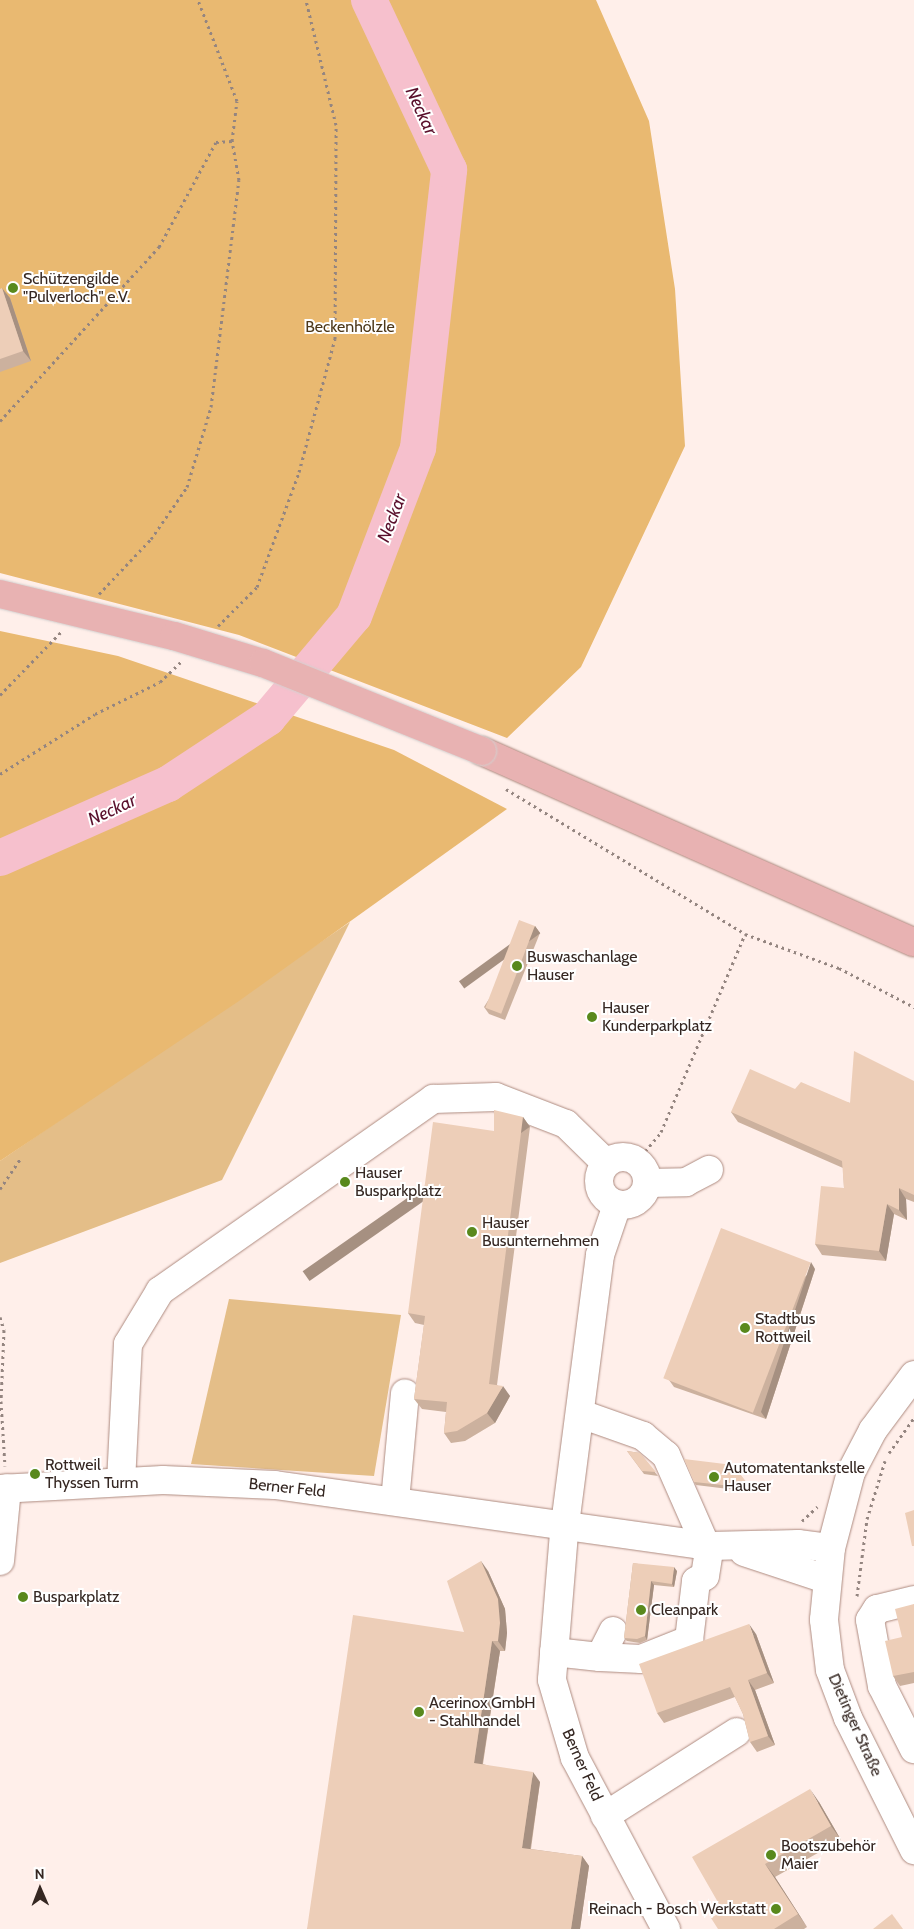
<!DOCTYPE html>
<meta charset="utf-8">
<style>
body{margin:0}
#map{position:relative;width:914px;height:1929px;overflow:hidden;background:#ffefea;font-family:Cabin,sans-serif}
div>[style]{position:absolute}
[style*='--x']{left:calc(var(--x)*1px);top:calc(var(--y)*1px);width:calc(var(--w)*1px);rotate:calc(var(--a)*1deg)}
.green>*{inset:0;background:#e4be88}
.forest>*{inset:0;background:#e9b971}
.river>*{height:36px;margin:-18px;padding:0 18px;transform-origin:18px;border-radius:18px;background:#f6c0cd}
.path>*{height:3px;margin-top:-1.5px;transform-origin:0;background:repeating-linear-gradient(90deg,#948580 0 2.5px,transparent 0 6.5px)}
.roads{filter:drop-shadow(0 0 1px #ae8b80) drop-shadow(0 0 1px #ae8b80)}
.minor>*{height:28px;margin:-14px;padding:0 14px;transform-origin:14px;border-radius:14px;background:#fff}
.minor>.ring{margin:-14px;padding:0;box-sizing:content-box;background:none;border:28px solid #fff;border-radius:50%}
.major>*{height:28px;margin:-14px;padding:0 14px;transform-origin:14px;border-radius:14px;background:#e8b2b2}
.bridges{filter:drop-shadow(0 0 1px #d3cfce) drop-shadow(0 0 1px #d3cfce)}
.major-bridge>*{height:28px;margin:-14px;padding:0 14px;transform-origin:14px;border-radius:14px;background:#e8b2b2}
.wall>*{inset:0;background:#ccb19e}
.shaded-wall>*{inset:0;background:#a69081;transform-origin:0 0}
.building>*{inset:0;background:#edceb8;transform-origin:0 0}
.dots>*{width:14px;height:14px;translate:-50% -50%;box-sizing:border-box;border:2px solid #fff;border-radius:50%}
span{translate:-50% -50%;white-space:nowrap;text-align:center;line-height:1.15;-webkit-text-stroke:4px #fff;paint-order:stroke}
.poi-label{font-size:16px;color:#352722}
.left{translate:0 -50%;text-align:left}
.right{translate:-100% -50%;text-align:right}
.park-label{font-size:16px;color:#4d3819}
.street-label{font-size:16px;color:#352722}
.water-label{font-size:18px;color:#5a102c;font-style:italic}
.north{position:absolute;left:15px;top:1864px;width:50px;height:50px;-webkit-text-stroke:4px #fff;paint-order:stroke;rotate:359deg;font-size:14px;font-weight:700;line-height:20px;text-align:center;color:#352722}
.north::after{content:'';display:block;margin:auto;width:18px;height:22px;background:#352722;clip-path:polygon(50% 0,100% 100%,50% 72%,0 100%)}
</style>
<div id="map">
<div class="green">
<i style="clip-path:polygon(350px 922px,222px 1180px,0 1263px,0 1161px)"></i>
<i style="clip-path:polygon(229px 1299px,401px 1315px,374px 1476px,191px 1464px)"></i>
</div>
<div class="forest">
<i style="clip-path:polygon(0 0,596px 0,649px 121px,675px 289px,685px 446px,581px 667px,507px 738px,239px 635px,0 573px)"></i>
<i style="clip-path:polygon(0 631px,118px 656px,394px 750px,507px 809px,239px 1001px,0 1161px)"></i>
</div>
<div class="river">
<i style="--x:0;--y:858;--w:184;--a:-23.8"></i>
<i style="--x:168;--y:784;--w:120;--a:-33.4"></i>
<i style="--x:268;--y:718;--w:133;--a:-49.9"></i>
<i style="--x:354;--y:616;--w:180;--a:-69.1"></i>
<i style="--x:418;--y:448;--w:280;--a:-83.6"></i>
<i style="--x:449;--y:170;--w:188;--a:-115.2"></i>
</div>
<div class="path">
<i style="--x:0;--y:421;--w:236;--a:-47.6"></i>
<i style="--x:159;--y:247;--w:119;--a:-61.5"></i>
<i style="--x:216;--y:142;--w:16;--a:-4"></i>
<i style="--x:99;--y:594;--w:76;--a:-46.6"></i>
<i style="--x:151;--y:539;--w:63;--a:-55.3"></i>
<i style="--x:187;--y:487;--w:84;--a:-73.3"></i>
<i style="--x:211;--y:407;--w:229;--a:-83"></i>
<i style="--x:239;--y:180;--w:40;--a:-100"></i>
<i style="--x:232;--y:141;--w:40;--a:-82.9"></i>
<i style="--x:237;--y:101;--w:108;--a:-111.1"></i>
<i style="--x:218;--y:626;--w:55;--a:-45"></i>
<i style="--x:257;--y:587;--w:122;--a:-69.9"></i>
<i style="--x:299;--y:472;--w:138;--a:-74.9"></i>
<i style="--x:335;--y:339;--w:214;--a:-89.7"></i>
<i style="--x:336;--y:125;--w:129;--a:-103.5"></i>
<i style="--x:0;--y:695;--w:88;--a:-45.9"></i>
<i style="--x:0;--y:774;--w:112;--a:-32.3"></i>
<i style="--x:95;--y:714;--w:72;--a:-26.2"></i>
<i style="--x:160;--y:682;--w:29;--a:-44"></i>
<i style="--x:506;--y:789;--w:280;--a:31.2"></i>
<i style="--x:745;--y:934;--w:100;--a:19.9"></i>
<i style="--x:839;--y:968;--w:85;--a:27.5"></i>
<i style="--x:637;--y:1161;--w:38;--a:-50"></i>
<i style="--x:661;--y:1132;--w:215;--a:-67"></i>
<i style="--x:0;--y:1189;--w:36;--a:-56"></i>
<i style="--x:0;--y:1317;--w:14;--a:73"></i>
<i style="--x:4;--y:1330;--w:71;--a:92.4"></i>
<i style="--x:1;--y:1401;--w:65;--a:86.5"></i>
<i style="--x:889;--y:1453;--w:43;--a:-54.5"></i>
<i style="--x:802;--y:1521;--w:21;--a:-43"></i>
<i style="--x:857;--y:1596;--w:78;--a:-82.6"></i>
<i style="--x:867;--y:1519;--w:61;--a:-72.8"></i>
</div>
<div class="roads">
<div class="minor">
<i class="ring" style="left:599px;top:1157px;width:20px;height:20px"></i>
<i style="--x:647;--y:1183;--w:39;--a:-1"></i>
<i style="--x:686;--y:1182;--w:26;--a:-28"></i>
<i style="--x:617;--y:1205;--w:53;--a:108.8"></i>
<i style="--x:600;--y:1255;--w:280;--a:97.4"></i>
<i style="--x:564;--y:1533;--w:147;--a:94.7"></i>
<i style="--x:552;--y:1680;--w:81;--a:73.6"></i>
<i style="--x:575;--y:1758;--w:194;--a:62"></i>
<i style="--x:914;--y:1375;--w:69;--a:126.7"></i>
<i style="--x:873;--y:1430;--w:47;--a:117.6"></i>
<i style="--x:851;--y:1472;--w:79;--a:104.7"></i>
<i style="--x:831;--y:1548;--w:72;--a:95.6"></i>
<i style="--x:824;--y:1620;--w:50;--a:83.2"></i>
<i style="--x:830;--y:1670;--w:51;--a:69.4"></i>
<i style="--x:848;--y:1718;--w:148;--a:63.4"></i>
<i style="--x:581;--y:1414;--w:66;--a:19.5"></i>
<i style="--x:643;--y:1436;--w:30;--a:40"></i>
<i style="--x:666;--y:1455;--w:99;--a:66.3"></i>
<i style="--x:121;--y:1482;--w:138;--a:-87.1"></i>
<i style="--x:128;--y:1344;--w:62;--a:-58.9"></i>
<i style="--x:160;--y:1291;--w:334;--a:-35.1"></i>
<i style="--x:433;--y:1099;--w:63;--a:-1.8"></i>
<i style="--x:496;--y:1097;--w:75;--a:21.1"></i>
<i style="--x:566;--y:1124;--w:56;--a:44.3"></i>
<i style="--x:0;--y:1489;--w:163;--a:-3.2"></i>
<i style="--x:163;--y:1480;--w:112;--a:2.6"></i>
<i style="--x:275;--y:1485;--w:439;--a:8"></i>
<i style="--x:710;--y:1546;--w:88;--a:-1.3"></i>
<i style="--x:798;--y:1544;--w:33;--a:7"></i>
<i style="--x:395;--y:1501;--w:108;--a:-84.7"></i>
<i style="--x:744;--y:1552;--w:86;--a:18.2"></i>
<i style="--x:0;--y:1561;--w:73;--a:-84.5"></i>
<i style="--x:914;--y:1600;--w:38;--a:166"></i>
<i style="--x:877;--y:1609;--w:13;--a:122"></i>
<i style="--x:870;--y:1620;--w:67;--a:79.7"></i>
<i style="--x:882;--y:1686;--w:71;--a:63.1"></i>
<i style="--x:554;--y:1652;--w:46;--a:6.2"></i>
<i style="--x:600;--y:1657;--w:29;--a:-63"></i>
<i style="--x:600;--y:1657;--w:41;--a:2.8"></i>
<i style="--x:641;--y:1659;--w:52;--a:-21.6"></i>
<i style="--x:689;--y:1640;--w:59;--a:-83.2"></i>
<i style="--x:696;--y:1581;--w:10;--a:-29"></i>
<i style="--x:705;--y:1576;--w:30;--a:-81"></i>
<i style="--x:605;--y:1816;--w:156;--a:-32.5"></i>
</div>
<div class="major">
<i style="--x:482;--y:751;--w:472;--a:23.9"></i>
</div>
</div>
<div class="bridges">
<div class="major-bridge">
<i style="--x:0;--y:594;--w:179;--a:13.6"></i>
<i style="--x:174;--y:636;--w:93;--a:16.9"></i>
<i style="--x:263;--y:663;--w:236;--a:21.9"></i>
</div>
</div>
<div class="wall">
<i style="clip-path:polygon(0 289px,10px 298px,31px 361px,0 372px)"></i>
<i style="clip-path:polygon(535px 926px,540px 933px,505px 1020px,489px 1014px,484px 1007px)"></i>
<i style="clip-path:polygon(914px 1081px,914px 1202px,906px 1199px,907px 1220px,894px 1214px,886px 1261px,822px 1255px,815px 1244px,844px 1188px,843px 1168px,738px 1122px,731px 1112px,795px 1089px,850px 1103px)"></i>
<i style="clip-path:polygon(523px 1117px,530px 1127px,497px 1385px,510px 1396px,495px 1423px,465px 1441px,451px 1443px,444px 1433px,446px 1412px,422px 1409px,414px 1399px,424px 1325px,415px 1323px,408px 1313px,494px 1131px)"></i>
<i style="clip-path:polygon(815px 1269px,766px 1419px,674px 1387px,669px 1380px)"></i>
<i style="clip-path:polygon(627px 1451px,640px 1453px,658px 1476px,644px 1474px)"></i>
<i style="clip-path:polygon(733px 1465px,753px 1492px,696px 1485px,694px 1482px)"></i>
<i style="clip-path:polygon(633px 1563px,677px 1571px,674px 1587px,654px 1585px,647px 1640px,640px 1643px,627px 1641px,624px 1638px)"></i>
<i style="clip-path:polygon(488px 1571px,505px 1609px,507px 1633px,505px 1651px,500px 1651px,483px 1764px,540px 1782px,531px 1849px,582px 1856px,589px 1866px,580px 1929px,307px 1929px,464px 1632px)"></i>
<i style="clip-path:polygon(914px 1604px,914px 1683px,900px 1686px,893px 1676px)"></i>
<i style="clip-path:polygon(756px 1634px,774px 1683px,755px 1690px,775px 1745px,757px 1752px,750px 1742px,743px 1714px,735px 1697px,664px 1723px,657px 1713px)"></i>
<i style="clip-path:polygon(819px 1802px,841px 1840px,775px 1877px,807px 1927px,804px 1929px,718px 1929px,723px 1911px)"></i>
</div>
<div class="shaded-wall">
<i style="clip-path:polygon(2px 288px,10px 298px,31px 361px,23px 351px)"></i>
<i style="left:535px;top:926px;width:9px;height:94px;rotate:54deg"></i>
<i style="left:523px;top:1117px;width:12px;height:269px;rotate:55deg"></i>
<i style="clip-path:polygon(899px 1188px,906px 1199px,907px 1220px,899px 1210px)"></i>
<i style="clip-path:polygon(887px 1204px,894px 1214px,886px 1261px,879px 1251px)"></i>
<i style="clip-path:polygon(811px 1262px,815px 1269px,766px 1419px,761px 1412px)"></i>
<i style="clip-path:polygon(503px 1386px,510px 1396px,495px 1423px,487px 1413px)"></i>
<i style="clip-path:polygon(481px 1561px,488px 1571px,505px 1609px,507px 1633px,505px 1651px,498px 1641px)"></i>
<i style="clip-path:polygon(674px 1567px,677px 1571px,674px 1587px,672px 1584px)"></i>
<i style="clip-path:polygon(651px 1581px,654px 1585px,647px 1640px,645px 1636px)"></i>
<i style="clip-path:polygon(749px 1624px,756px 1634px,774px 1683px,767px 1673px)"></i>
<i style="clip-path:polygon(492px 1641px,500px 1651px,481px 1773px,474px 1763px)"></i>
<i style="clip-path:polygon(748px 1680px,755px 1690px,775px 1745px,768px 1736px)"></i>
<i style="clip-path:polygon(533px 1772px,540px 1782px,529px 1858px,522px 1848px)"></i>
<i style="clip-path:polygon(810px 1789px,819px 1802px,841px 1840px,831px 1826px)"></i>
<i style="clip-path:polygon(582px 1856px,589px 1866px,580px 1929px,571px 1929px)"></i>
<i style="clip-path:polygon(765px 1864px,775px 1877px,807px 1927px,798px 1914px)"></i>
</div>
<div class="building">
<i style="clip-path:polygon(2px 288px,23px 351px,0 359px,0 289px)"></i>
<i style="left:519px;top:920px;width:17px;height:94px;rotate:21deg"></i>
<i style="clip-path:polygon(854px 1051px,914px 1081px,914px 1195px,899px 1188px,899px 1210px,887px 1204px,879px 1251px,815px 1244px,821px 1186px,844px 1188px,842px 1161px,731px 1112px,750px 1069px,795px 1089px,801px 1082px,850px 1103px)"></i>
<i style="clip-path:polygon(494px 1110px,523px 1117px,489px 1384px,503px 1386px,487px 1413px,457px 1431px,444px 1433px,447px 1402px,414px 1399px,425px 1316px,408px 1313px,433px 1122px,494px 1131px)"></i>
<i style="left:721px;top:1228px;width:96px;height:161px;rotate:21deg"></i>
<i style="clip-path:polygon(627px 1451px,640px 1453px,656px 1472px,642px 1471px)"></i>
<i style="clip-path:polygon(684px 1459px,733px 1465px,751px 1488px,694px 1482px)"></i>
<i style="clip-path:polygon(914px 1510px,914px 1546px,912px 1546px,905px 1513px)"></i>
<i style="clip-path:polygon(481px 1561px,498px 1599px,500px 1623px,498px 1641px,492px 1641px,474px 1763px,533px 1772px,522px 1848px,582px 1856px,571px 1929px,307px 1929px,353px 1615px,464px 1632px,447px 1581px)"></i>
<i style="clip-path:polygon(633px 1563px,674px 1567px,672px 1584px,651px 1581px,645px 1636px,637px 1639px,624px 1638px)"></i>
<i style="clip-path:polygon(914px 1604px,914px 1672px,893px 1676px,885px 1641px,902px 1637px,895px 1609px)"></i>
<i style="clip-path:polygon(749px 1624px,767px 1673px,748px 1680px,768px 1736px,750px 1742px,743px 1714px,730px 1687px,657px 1713px,639px 1664px)"></i>
<i style="clip-path:polygon(810px 1789px,831px 1826px,765px 1864px,798px 1914px,774px 1929px,718px 1929px,711px 1918px,723px 1911px,692px 1857px)"></i>
<i style="clip-path:polygon(892px 1914px,903px 1929px,873px 1929px)"></i>
</div>
<div class="dots">
<i style="left:13px;top:288px;background:#59891d"></i>
<i style="left:517px;top:966px;background:#59891d"></i>
<i style="left:592px;top:1017px;background:#59891d"></i>
<i style="left:345px;top:1182px;background:#59891d"></i>
<i style="left:472px;top:1232px;background:#59891d"></i>
<i style="left:745px;top:1328px;background:#59891d"></i>
<i style="left:35px;top:1474px;background:#59891d"></i>
<i style="left:714px;top:1477px;background:#59891d"></i>
<i style="left:23px;top:1597px;background:#59891d"></i>
<i style="left:641px;top:1610px;background:#59891d"></i>
<i style="left:419px;top:1712px;background:#59891d"></i>
<i style="left:771px;top:1855px;background:#59891d"></i>
<i style="left:776px;top:1909px;background:#59891d"></i>
</div>
<div class="poi-label">
<span class="left" style="left:23px;top:288px">Schützengilde<br>"Pulverloch" e.V.</span>
<span class="left" style="left:527px;top:966px">Buswaschanlage<br>Hauser</span>
<span class="left" style="left:602px;top:1017px">Hauser<br>Kunderparkplatz</span>
<span class="left" style="left:355px;top:1182px">Hauser<br>Busparkplatz</span>
<span class="left" style="left:482px;top:1232px">Hauser<br>Busunternehmen</span>
<span class="left" style="left:755px;top:1328px">Stadtbus<br>Rottweil</span>
<span class="left" style="left:45px;top:1474px">Rottweil<br>Thyssen Turm</span>
<span class="left" style="left:724px;top:1477px">Automatentankstelle<br>Hauser</span>
<span class="left" style="left:33px;top:1597px">Busparkplatz</span>
<span class="left" style="left:651px;top:1610px">Cleanpark</span>
<span class="left" style="left:429px;top:1712px">Acerinox GmbH<br>- Stahlhandel</span>
<span class="left" style="left:781px;top:1855px">Bootszubehör<br>Maier</span>
<span class="right" style="left:766px;top:1909px">Reinach - Bosch Werkstatt</span>
</div>
<div class="park-label">
<span style="left:350px;top:327px">Beckenhölzle</span>
</div>
<div class="street-label">
<span style="left:287px;top:1488px;rotate:6deg">Berner Feld</span>
<span style="left:855px;top:1725px;rotate:66deg">Dietinger Straße</span>
<span style="left:582px;top:1765px;rotate:66deg">Berner Feld</span>
</div>
<div class="water-label">
<span style="left:421px;top:111px;rotate:65deg">Neckar</span>
<span style="left:392px;top:518px;rotate:-69deg">Neckar</span>
<span style="left:112px;top:810px;rotate:-25deg">Neckar</span>
</div>
<div class="north">N</div>
</div>
